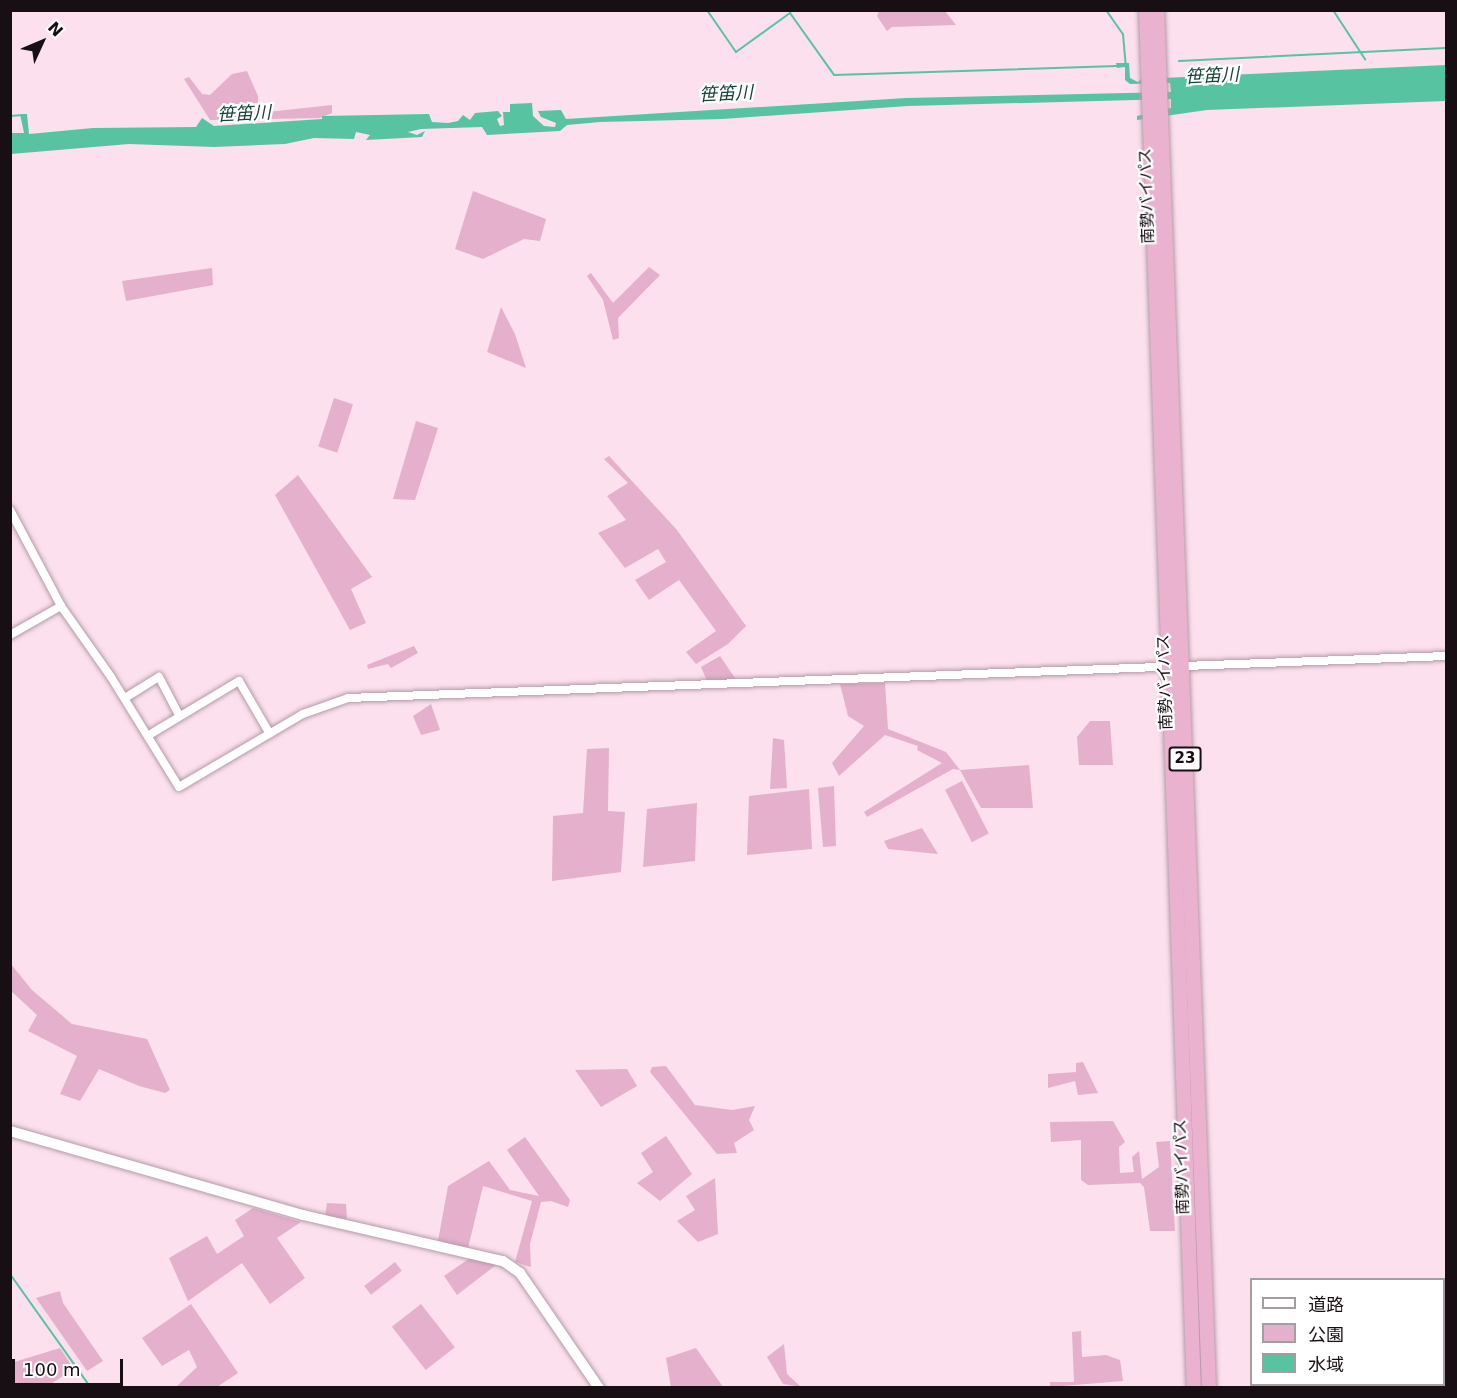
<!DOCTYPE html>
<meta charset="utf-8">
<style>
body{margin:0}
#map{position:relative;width:1457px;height:1398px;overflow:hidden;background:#fce0ee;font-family:"DejaVu Sans","Noto Sans JP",sans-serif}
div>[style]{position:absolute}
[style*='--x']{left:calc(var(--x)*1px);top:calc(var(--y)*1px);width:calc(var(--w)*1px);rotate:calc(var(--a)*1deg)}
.green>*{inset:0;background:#e5b0cb;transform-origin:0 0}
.water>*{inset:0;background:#57c3a1}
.stream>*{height:2px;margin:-1px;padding:0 1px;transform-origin:1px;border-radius:1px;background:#57c3a1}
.roads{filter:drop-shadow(0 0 2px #b49ba7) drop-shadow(0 0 2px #b49ba7)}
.minor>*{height:8px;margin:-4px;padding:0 4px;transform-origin:4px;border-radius:4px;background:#fff}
.tertiary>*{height:10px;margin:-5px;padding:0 5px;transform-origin:5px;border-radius:5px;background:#fff}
.trunk>*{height:14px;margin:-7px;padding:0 7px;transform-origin:7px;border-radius:7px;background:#eab2cf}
span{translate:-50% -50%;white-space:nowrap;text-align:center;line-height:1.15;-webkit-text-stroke:4.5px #fff;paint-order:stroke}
.shield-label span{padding:2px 4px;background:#fff;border:2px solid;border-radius:4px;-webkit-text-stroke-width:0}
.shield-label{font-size:15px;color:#180f14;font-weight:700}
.street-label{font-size:16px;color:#180f14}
.water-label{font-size:18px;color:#154436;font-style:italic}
.frame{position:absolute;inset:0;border:12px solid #180f14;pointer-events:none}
.legend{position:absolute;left:1250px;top:1278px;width:195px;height:108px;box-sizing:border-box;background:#fff;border:2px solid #a39fa1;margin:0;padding:8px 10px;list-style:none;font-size:18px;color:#180f14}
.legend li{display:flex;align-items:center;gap:12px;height:30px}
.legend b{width:30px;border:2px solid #a39fa1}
.north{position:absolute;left:12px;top:12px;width:60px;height:60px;-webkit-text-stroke:4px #fff;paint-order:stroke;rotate:46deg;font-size:16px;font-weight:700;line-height:24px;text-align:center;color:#180f14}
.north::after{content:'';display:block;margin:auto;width:21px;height:27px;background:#180f14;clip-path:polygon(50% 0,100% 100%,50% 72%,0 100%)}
.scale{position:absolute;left:12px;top:1359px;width:111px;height:27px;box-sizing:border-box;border:3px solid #180f14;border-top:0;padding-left:8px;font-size:18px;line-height:21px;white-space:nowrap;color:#180f14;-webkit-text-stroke:4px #fff;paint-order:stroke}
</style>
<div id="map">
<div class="green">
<i style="clip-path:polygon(879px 11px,945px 11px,956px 25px,892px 27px,887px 31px,877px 16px)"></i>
<i style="clip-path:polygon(247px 71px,258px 96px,258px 113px,332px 105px,332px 113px,320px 118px,210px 120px,184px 79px,189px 77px,202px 94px,210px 95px,232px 74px)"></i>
<i style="clip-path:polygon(473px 191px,546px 219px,540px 241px,524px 239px,483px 259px,455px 249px)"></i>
<i style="clip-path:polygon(649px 267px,660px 275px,618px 318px,619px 338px,613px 340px,603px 300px,587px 276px,591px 273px,613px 303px)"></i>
<i style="clip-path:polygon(212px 268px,213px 285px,126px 301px,122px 281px)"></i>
<i style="clip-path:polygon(501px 307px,515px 334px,526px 368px,487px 352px)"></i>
<i style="left:334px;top:398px;width:20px;height:51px;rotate:18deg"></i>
<i style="clip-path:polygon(416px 421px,438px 428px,415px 500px,393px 499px)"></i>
<i style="clip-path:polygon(609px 456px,677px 530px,746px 626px,728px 644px,696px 664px,686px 652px,716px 631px,679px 580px,649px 600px,635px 580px,666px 562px,658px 549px,625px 568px,598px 533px,626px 520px,607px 496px,628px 483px,604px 459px)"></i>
<i style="clip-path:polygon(298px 475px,372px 577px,351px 589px,366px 623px,350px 630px,275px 495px)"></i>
<i style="clip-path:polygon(414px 646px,418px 653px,391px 668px,388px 664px,368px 669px,367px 665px)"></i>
<i style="clip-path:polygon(720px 656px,737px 681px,707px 681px,701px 667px)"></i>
<i style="clip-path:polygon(885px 683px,888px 729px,946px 752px,960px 770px,1029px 765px,1033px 808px,981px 808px,960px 770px,953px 769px,867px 817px,864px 812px,942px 763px,917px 750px,918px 746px,885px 735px,839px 776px,832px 763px,864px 726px,848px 716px,840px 684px)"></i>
<i style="clip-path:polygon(431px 704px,440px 730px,421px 735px,413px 716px)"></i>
<i style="clip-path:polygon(1090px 721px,1110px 721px,1113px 765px,1079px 765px,1077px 737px)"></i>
<i style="clip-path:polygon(773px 738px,784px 740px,787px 788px,770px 789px)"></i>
<i style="clip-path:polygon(609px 748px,608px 811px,625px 812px,621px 872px,552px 881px,553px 816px,583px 813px,587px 749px)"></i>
<i style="left:962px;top:781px;width:59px;height:19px;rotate:63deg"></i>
<i style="clip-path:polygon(834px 786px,836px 846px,823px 847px,818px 788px)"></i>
<i style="clip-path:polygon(809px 789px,812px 849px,747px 855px,749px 796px)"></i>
<i style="clip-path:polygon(697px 803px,695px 861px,643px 867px,647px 809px)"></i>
<i style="clip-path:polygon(922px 828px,938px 854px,888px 849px,884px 841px)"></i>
<i style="clip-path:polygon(10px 963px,32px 990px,72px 1024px,147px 1039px,170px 1090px,165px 1093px,139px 1086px,99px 1069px,80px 1101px,60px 1094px,77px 1056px,28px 1031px,37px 1015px,11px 991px)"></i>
<i style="clip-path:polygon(1083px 1062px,1098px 1093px,1078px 1095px,1075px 1081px,1048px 1088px,1048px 1074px,1076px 1072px,1076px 1063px)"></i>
<i style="clip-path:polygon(666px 1066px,695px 1105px,732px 1110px,755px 1106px,749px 1120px,754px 1130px,734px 1143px,737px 1153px,717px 1154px,650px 1072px,652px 1067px)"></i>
<i style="clip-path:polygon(627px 1069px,637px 1086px,601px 1107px,575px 1070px)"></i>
<i style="clip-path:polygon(1113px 1121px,1125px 1142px,1119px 1147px,1120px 1173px,1134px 1172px,1132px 1157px,1139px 1151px,1142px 1179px,1159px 1167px,1156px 1142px,1170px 1141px,1175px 1231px,1150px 1231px,1144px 1187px,1140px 1183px,1088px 1185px,1081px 1180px,1081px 1140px,1051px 1142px,1050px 1122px)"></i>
<i style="clip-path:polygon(666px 1136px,692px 1174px,660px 1201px,637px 1183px,653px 1172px,641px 1153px)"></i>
<i style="clip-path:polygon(525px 1137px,570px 1200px,568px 1207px,551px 1201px,541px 1202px,530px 1244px,531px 1267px,515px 1262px,532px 1201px,483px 1186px,468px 1248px,438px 1241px,448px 1186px,489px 1161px,510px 1190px,539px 1196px,507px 1150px)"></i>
<i style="clip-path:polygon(715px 1178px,718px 1234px,698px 1242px,677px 1221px,695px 1210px,686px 1196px)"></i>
<i style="clip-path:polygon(327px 1203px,346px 1204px,347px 1219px,325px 1217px)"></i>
<i style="clip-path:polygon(253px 1208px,301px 1222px,277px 1238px,305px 1278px,270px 1304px,242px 1263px,188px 1301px,169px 1258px,207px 1236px,217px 1254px,244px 1236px,235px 1220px)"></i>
<i style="clip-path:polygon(470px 1258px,496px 1265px,457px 1295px,444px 1276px)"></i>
<i style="left:395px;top:1262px;width:11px;height:39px;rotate:52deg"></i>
<i style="clip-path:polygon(60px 1291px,63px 1303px,103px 1361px,87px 1371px,36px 1298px)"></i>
<i style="clip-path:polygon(191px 1304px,238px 1373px,217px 1387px,176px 1387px,197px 1367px,189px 1350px,162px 1366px,142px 1338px)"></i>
<i style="left:421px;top:1304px;width:55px;height:37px;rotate:52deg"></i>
<i style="clip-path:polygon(1081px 1331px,1082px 1357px,1106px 1355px,1120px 1360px,1123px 1381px,1050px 1387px,1050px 1382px,1074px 1382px,1072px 1332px)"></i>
<i style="clip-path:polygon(784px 1344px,787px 1374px,801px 1387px,783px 1384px,767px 1357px)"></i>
<i style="clip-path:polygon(60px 1348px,74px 1369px,46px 1387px,11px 1387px,11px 1363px)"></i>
<i style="clip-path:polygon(696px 1348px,723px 1387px,671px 1387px,666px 1358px)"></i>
</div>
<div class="water">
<i style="clip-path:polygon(1116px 63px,1129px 63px,1130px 78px,1138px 82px,1141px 79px,1446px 65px,1446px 101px,1207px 110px,1137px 120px,1137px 116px,1171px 108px,1171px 99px,908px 106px,723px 119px,600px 122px,567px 125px,560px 131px,487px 135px,482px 127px,421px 129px,408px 132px,417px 135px,425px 131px,422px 137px,366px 140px,370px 135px,356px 132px,354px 139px,314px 138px,285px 144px,214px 147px,129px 144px,11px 154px,11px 133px,24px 133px,20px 114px,27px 114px,29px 134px,93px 128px,196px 127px,202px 118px,214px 126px,322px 119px,322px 116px,429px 114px,432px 122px,448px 123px,458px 121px,463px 115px,470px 120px,475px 113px,498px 111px,502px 116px,497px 119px,500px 126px,504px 125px,503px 112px,510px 112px,510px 104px,532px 103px,533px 116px,544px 126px,555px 127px,556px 123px,541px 117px,538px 111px,561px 110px,566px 119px,906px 98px,1171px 92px,1170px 83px,1130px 84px,1125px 80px,1125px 67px,1117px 68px)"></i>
</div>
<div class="stream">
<i style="--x:707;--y:10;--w:51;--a:55.4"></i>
<i style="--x:736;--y:52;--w:67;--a:-35.8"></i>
<i style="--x:790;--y:13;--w:76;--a:54.6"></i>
<i style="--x:834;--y:75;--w:283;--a:-1.8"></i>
<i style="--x:1106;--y:10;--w:29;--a:55"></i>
<i style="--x:1123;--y:34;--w:32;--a:85"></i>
<i style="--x:1333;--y:10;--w:59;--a:56.9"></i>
<i style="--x:1179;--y:61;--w:267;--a:-2.8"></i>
<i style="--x:10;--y:116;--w:13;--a:-4"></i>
<i style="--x:10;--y:1274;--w:140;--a:54.6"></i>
</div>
<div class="roads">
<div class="minor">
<i style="--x:10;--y:510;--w:109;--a:62"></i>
<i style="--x:61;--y:606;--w:87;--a:54.8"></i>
<i style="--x:111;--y:677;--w:129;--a:58.3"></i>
<i style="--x:179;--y:787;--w:144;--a:-30.5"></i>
<i style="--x:303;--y:714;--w:48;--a:-19.6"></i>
<i style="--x:348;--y:698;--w:1099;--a:-2.19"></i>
<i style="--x:10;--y:635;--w:59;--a:-29.6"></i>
<i style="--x:125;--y:698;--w:40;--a:-32"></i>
<i style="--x:159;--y:677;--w:43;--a:62.2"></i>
<i style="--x:149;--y:735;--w:105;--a:-31"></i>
<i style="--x:239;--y:681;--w:61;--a:59.7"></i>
</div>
<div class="tertiary">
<i style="--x:10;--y:1131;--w:305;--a:16"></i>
<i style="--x:303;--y:1215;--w:205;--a:13"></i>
<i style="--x:503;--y:1261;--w:21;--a:35"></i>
<i style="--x:520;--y:1273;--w:140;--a:55.5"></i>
</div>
<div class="trunk">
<i style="--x:1146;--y:10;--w:1379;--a:88.01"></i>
<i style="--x:1157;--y:10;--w:1379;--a:87.84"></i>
</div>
</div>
<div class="shield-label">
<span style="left:1185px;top:759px">23</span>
</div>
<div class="street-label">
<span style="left:1147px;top:196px;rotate:-92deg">南勢バイパス</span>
<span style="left:1165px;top:682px;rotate:-92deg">南勢バイパス</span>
<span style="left:1182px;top:1167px;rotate:-92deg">南勢バイパス</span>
</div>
<div class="water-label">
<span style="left:1212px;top:76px;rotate:-3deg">笹笛川</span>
<span style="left:726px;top:94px;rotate:-3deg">笹笛川</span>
<span style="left:244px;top:114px;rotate:-3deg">笹笛川</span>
</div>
<div class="frame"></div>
<ul class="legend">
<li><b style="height:8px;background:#fff"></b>道路</li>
<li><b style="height:16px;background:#e5b0cb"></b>公園</li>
<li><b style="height:16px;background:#57c3a1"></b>水域</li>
</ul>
<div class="north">N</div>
<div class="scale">100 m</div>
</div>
